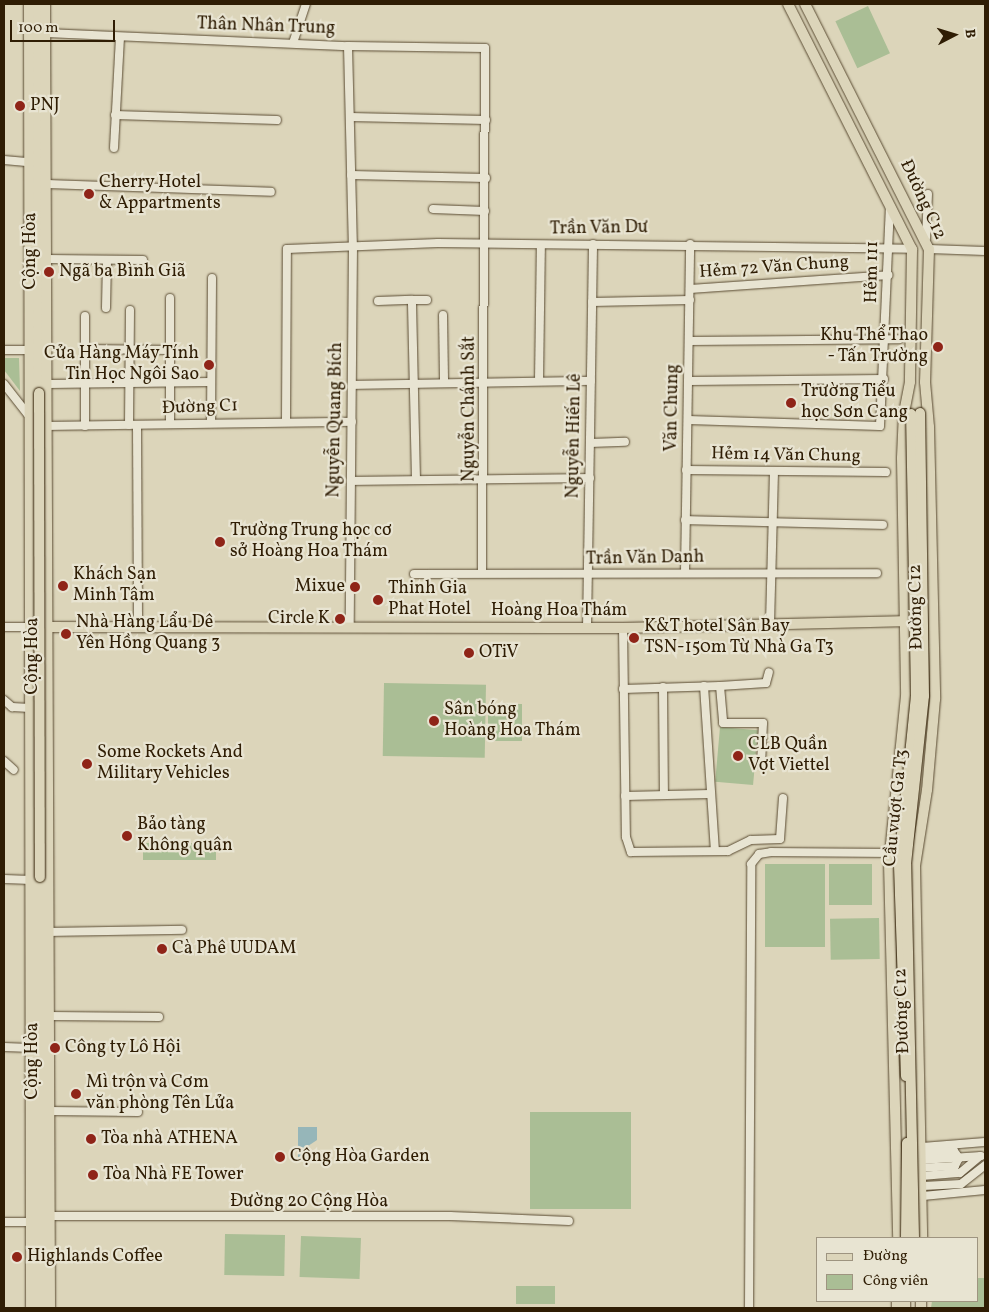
<!DOCTYPE html>
<meta charset="utf-8">
<style>
body{margin:0}
#map{position:relative;width:989px;height:1312px;overflow:hidden;background:#dcd5ba;font-family:Vollkorn,serif}
div>[style]{position:absolute}
[style*='--x']{left:calc(var(--x)*1px);top:calc(var(--y)*1px);width:calc(var(--w)*1px);rotate:calc(var(--a)*1deg)}
.green>*{inset:0;background:#aabe95;transform-origin:0 0}
.water>*{inset:0;background:#96b6b9}
.roads{filter:drop-shadow(0 0 1px #5a4b32) drop-shadow(0 0 1px #5a4b32)}
.minor>*{height:8px;margin:-4px;padding:0 4px;transform-origin:4px;border-radius:4px;background:#e8e4d2}
.major>*{height:10px;margin:-5px;padding:0 5px;transform-origin:5px;border-radius:5px;background:#dcd5ba}
.bridges{filter:drop-shadow(0 0 1px #2f1d04) drop-shadow(0 0 1px #2f1d04)}
.major-bridge>*{height:10px;margin:-5px;padding:0 5px;transform-origin:5px;border-radius:5px;background:#dcd5ba}
.dots>*{width:14px;height:14px;translate:-50% -50%;box-sizing:border-box;border:2px solid #e8e4d2;border-radius:50%}
span{translate:-50% -50%;white-space:nowrap;text-align:center;line-height:1.15;-webkit-text-stroke:4.5px #e8e4d2;paint-order:stroke}
.street-label{font-size:18px;color:#2f1d04}
.poi-label{font-size:18px;color:#2f1d04}
.left{translate:0 -50%;text-align:left}
.right{translate:-100% -50%;text-align:right}
.frame{position:absolute;inset:0;border:5px solid #2f1d04;pointer-events:none}
.legend{position:absolute;left:816px;top:1237px;width:162px;height:65px;box-sizing:border-box;background:#e8e4d2;border:1px solid #9e9480;margin:0;padding:6px 9px;list-style:none;font-size:15px;color:#2f1d04}
.legend li{display:flex;align-items:center;gap:10px;height:25px}
.legend b{width:25px;border:1px solid #9e9480}
.north{position:absolute;left:929px;top:10px;width:50px;height:50px;-webkit-text-stroke:4px #e8e4d2;paint-order:stroke;rotate:85deg;font-size:14px;font-weight:700;line-height:20px;text-align:center;color:#2f1d04}
.north::after{content:'';display:block;margin:auto;width:18px;height:22px;background:#2f1d04;clip-path:polygon(50% 0,100% 100%,50% 72%,0 100%)}
.scale{position:absolute;left:10px;top:20px;width:105px;height:22px;box-sizing:border-box;border:2px solid #2f1d04;border-top:0;padding-left:6px;font-size:15px;line-height:18px;white-space:nowrap;color:#2f1d04;-webkit-text-stroke:4px #e8e4d2;paint-order:stroke}
</style>
<div id="map">
<div class="green">
<i style="left:868px;top:6px;width:52px;height:36px;rotate:65deg"></i>
<i style="clip-path:polygon(4px 358px,19px 358px,20px 391px,4px 370px)"></i>
<i style="left:384px;top:683px;width:102px;height:73px;rotate:1deg"></i>
<i style="left:488px;top:704px;width:34px;height:37px"></i>
<i style="left:720px;top:727px;width:38px;height:55px;rotate:5deg"></i>
<i style="left:216px;top:843px;width:17px;height:73px;rotate:90deg"></i>
<i style="left:765px;top:864px;width:60px;height:83px"></i>
<i style="left:829px;top:864px;width:43px;height:41px"></i>
<i style="left:879px;top:918px;width:41px;height:49px;rotate:89deg"></i>
<i style="left:530px;top:1112px;width:101px;height:97px"></i>
<i style="left:225px;top:1234px;width:60px;height:41px;rotate:1deg"></i>
<i style="left:301px;top:1236px;width:60px;height:41px;rotate:2deg"></i>
<i style="clip-path:polygon(978px 1278px,985px 1278px,985px 1308px,931px 1308px,932px 1301px,978px 1301px)"></i>
<i style="left:555px;top:1286px;width:18px;height:39px;rotate:90deg"></i>
</div>
<div class="water">
<i style="clip-path:polygon(298px 1127px,317px 1127px,317px 1140px,308px 1146px,308px 1158px,298px 1157px)"></i>
</div>
<div class="roads">
<div class="minor">
<i style="--x:46;--y:33;--w:302;--a:2.5"></i>
<i style="--x:348;--y:46;--w:137;--a:0.8"></i>
<i style="--x:485;--y:48;--w:525;--a:90.33"></i>
<i style="--x:293;--y:43;--w:41;--a:-71.6"></i>
<i style="--x:348;--y:46;--w:199;--a:88.6"></i>
<i style="--x:353;--y:245;--w:381;--a:90.5"></i>
<i style="--x:115;--y:115;--w:162;--a:1.8"></i>
<i style="--x:350;--y:117;--w:136;--a:1.3"></i>
<i style="--x:114;--y:148;--w:111;--a:-86.9"></i>
<i style="--x:4;--y:160;--w:25;--a:5"></i>
<i style="--x:351;--y:175;--w:135;--a:1.3"></i>
<i style="--x:47;--y:184;--w:224;--a:2"></i>
<i style="--x:433;--y:209;--w:52;--a:2.2"></i>
<i style="--x:926;--y:238;--w:44;--a:-87.4"></i>
<i style="--x:929;--y:249;--w:56;--a:2"></i>
<i style="--x:47;--y:259;--w:96;--a:0.6"></i>
<i style="--x:690;--y:289;--w:199;--a:-4"></i>
<i style="--x:378;--y:301;--w:34;--a:-2"></i>
<i style="--x:592;--y:302;--w:98;--a:-1.2"></i>
<i style="--x:106;--y:308;--w:48;--a:-88.8"></i>
<i style="--x:443;--y:315;--w:66;--a:89.1"></i>
<i style="--x:689;--y:341;--w:210;--a:-0.5"></i>
<i style="--x:85;--y:349;--w:85;--a:0.7"></i>
<i style="--x:4;--y:350;--w:25;--a:0"></i>
<i style="--x:539;--y:381;--w:136;--a:-89.2"></i>
<i style="--x:689;--y:381;--w:195;--a:-0.6"></i>
<i style="--x:4;--y:384;--w:41;--a:52"></i>
<i style="--x:48;--y:384;--w:163;--a:-0.7"></i>
<i style="--x:352;--y:385;--w:239;--a:-1"></i>
<i style="--x:688;--y:420;--w:192;--a:1.8"></i>
<i style="--x:880;--y:426;--w:218;--a:-87.4"></i>
<i style="--x:286;--y:421;--w:172;--a:-89.7"></i>
<i style="--x:287;--y:249;--w:151;--a:-2.3"></i>
<i style="--x:438;--y:243;--w:474;--a:0.7"></i>
<i style="--x:211;--y:423;--w:145;--a:-89.6"></i>
<i style="--x:170;--y:424;--w:126;--a:-90"></i>
<i style="--x:129;--y:425;--w:115;--a:-89.5"></i>
<i style="--x:137;--y:425;--w:202;--a:89.7"></i>
<i style="--x:48;--y:426;--w:304;--a:-0.8"></i>
<i style="--x:85;--y:426;--w:110;--a:-90"></i>
<i style="--x:590;--y:443;--w:35;--a:-2"></i>
<i style="--x:686;--y:470;--w:200;--a:0.6"></i>
<i style="--x:416;--y:480;--w:180;--a:-91.3"></i>
<i style="--x:412;--y:300;--w:15;--a:0"></i>
<i style="--x:351;--y:481;--w:239;--a:-0.7"></i>
<i style="--x:685;--y:520;--w:198;--a:1.4"></i>
<i style="--x:685;--y:572;--w:328;--a:-89.1"></i>
<i style="--x:414;--y:574;--w:463;--a:-0.1"></i>
<i style="--x:770;--y:624;--w:153;--a:-88.5"></i>
<i style="--x:4;--y:627;--w:26;--a:0"></i>
<i style="--x:587;--y:628;--w:384;--a:-89.1"></i>
<i style="--x:623;--y:628;--w:209;--a:89.2"></i>
<i style="--x:626;--y:837;--w:16;--a:72"></i>
<i style="--x:631;--y:852;--w:97;--a:-0.6"></i>
<i style="--x:728;--y:851;--w:25;--a:-26"></i>
<i style="--x:751;--y:840;--w:29;--a:-2"></i>
<i style="--x:780;--y:839;--w:41;--a:-85.8"></i>
<i style="--x:704;--y:686;--w:165;--a:86.2"></i>
<i style="--x:720;--y:686;--w:46;--a:-3.7"></i>
<i style="--x:766;--y:683;--w:11;--a:-75"></i>
<i style="--x:663;--y:687;--w:108;--a:89.5"></i>
<i style="--x:623;--y:689;--w:97;--a:-1.8"></i>
<i style="--x:720;--y:686;--w:37;--a:85"></i>
<i style="--x:723;--y:723;--w:40;--a:0"></i>
<i style="--x:763;--y:723;--w:41;--a:92.8"></i>
<i style="--x:4;--y:700;--w:11;--a:41"></i>
<i style="--x:12;--y:707;--w:18;--a:3"></i>
<i style="--x:4;--y:761;--w:13;--a:42"></i>
<i style="--x:625;--y:796;--w:85;--a:-1.3"></i>
<i style="--x:4;--y:879;--w:27;--a:2"></i>
<i style="--x:50;--y:932;--w:132;--a:-0.9"></i>
<i style="--x:49;--y:1016;--w:110;--a:0.5"></i>
<i style="--x:4;--y:1047;--w:27;--a:2"></i>
<i style="--x:49;--y:1111;--w:89;--a:0.6"></i>
<i style="--x:922;--y:1147;--w:63;--a:-4.5"></i>
<i style="--x:922;--y:1153;--w:32;--a:-4"></i>
<i style="--x:954;--y:1151;--w:9;--a:54"></i>
<i style="--x:959;--y:1158;--w:9;--a:117"></i>
<i style="--x:955;--y:1166;--w:33;--a:177"></i>
<i style="--x:922;--y:1160;--w:59;--a:-3.9"></i>
<i style="--x:922;--y:1176;--w:38;--a:-5"></i>
<i style="--x:960;--y:1173;--w:26;--a:-40"></i>
<i style="--x:923;--y:1186;--w:38;--a:-3"></i>
<i style="--x:961;--y:1184;--w:31;--a:-38"></i>
<i style="--x:923;--y:1196;--w:62;--a:-5.5"></i>
<i style="--x:49;--y:1216;--w:401;--a:0"></i>
<i style="--x:450;--y:1216;--w:119;--a:2.4"></i>
<i style="--x:4;--y:1222;--w:27;--a:0"></i>
<i style="--x:749;--y:1308;--w:444;--a:-89.7"></i>
<i style="--x:751;--y:864;--w:13;--a:-51"></i>
<i style="--x:759;--y:854;--w:12;--a:-9"></i>
<i style="--x:771;--y:852;--w:119;--a:0.5"></i>
</div>
<div class="major">
<i style="--x:29;--y:4;--w:1304;--a:89.91"></i>
<i style="--x:38;--y:4;--w:389;--a:89.9"></i>
<i style="--x:45;--y:4;--w:1304;--a:89.78"></i>
<i style="--x:788;--y:4;--w:275;--a:63.2"></i>
<i style="--x:912;--y:249;--w:133;--a:90.9"></i>
<i style="--x:910;--y:382;--w:31;--a:101"></i>
<i style="--x:904;--y:412;--w:46;--a:92.5"></i>
<i style="--x:902;--y:458;--w:238;--a:89"></i>
<i style="--x:906;--y:696;--w:167;--a:95.8"></i>
<i style="--x:889;--y:862;--w:376;--a:88.6"></i>
<i style="--x:805;--y:4;--w:275;--a:63.2"></i>
<i style="--x:929;--y:249;--w:133;--a:91.7"></i>
<i style="--x:925;--y:382;--w:45;--a:84.9"></i>
<i style="--x:929;--y:427;--w:272;--a:88.7"></i>
<i style="--x:935;--y:699;--w:91;--a:95"></i>
<i style="--x:927;--y:790;--w:77;--a:99"></i>
<i style="--x:915;--y:866;--w:372;--a:88.9"></i>
<i style="--x:43;--y:627;--w:580;--a:0.1"></i>
<i style="--x:623;--y:628;--w:288;--a:-1.4"></i>
<i style="--x:40;--y:877;--w:431;--a:90"></i>
<i style="--x:897;--y:1308;--w:7;--a:-90"></i>
<i style="--x:905;--y:1308;--w:7;--a:-90"></i>
<i style="--x:921;--y:1308;--w:7;--a:-90"></i>
</div>
</div>
<div class="bridges">
<div class="major-bridge">
<i style="--x:39;--y:393;--w:484;--a:89.9"></i>
<i style="--x:906;--y:1076;--w:213;--a:-91.9"></i>
<i style="--x:899;--y:863;--w:168;--a:-84.2"></i>
<i style="--x:916;--y:696;--w:282;--a:-91"></i>
<i style="--x:906;--y:1238;--w:95;--a:-89.4"></i>
<i style="--x:914;--y:1238;--w:374;--a:-91.2"></i>
<i style="--x:906;--y:864;--w:169;--a:-83.9"></i>
<i style="--x:924;--y:696;--w:283;--a:-90.8"></i>
</div>
</div>
<div class="dots">
<i style="left:20px;top:106px;background:#8f2418"></i>
<i style="left:89px;top:194px;background:#8f2418"></i>
<i style="left:49px;top:272px;background:#8f2418"></i>
<i style="left:938px;top:347px;background:#8f2418"></i>
<i style="left:209px;top:365px;background:#8f2418"></i>
<i style="left:791px;top:403px;background:#8f2418"></i>
<i style="left:220px;top:542px;background:#8f2418"></i>
<i style="left:63px;top:586px;background:#8f2418"></i>
<i style="left:355px;top:587px;background:#8f2418"></i>
<i style="left:378px;top:600px;background:#8f2418"></i>
<i style="left:340px;top:619px;background:#8f2418"></i>
<i style="left:66px;top:634px;background:#8f2418"></i>
<i style="left:634px;top:638px;background:#8f2418"></i>
<i style="left:469px;top:653px;background:#8f2418"></i>
<i style="left:434px;top:721px;background:#8f2418"></i>
<i style="left:738px;top:756px;background:#8f2418"></i>
<i style="left:87px;top:764px;background:#8f2418"></i>
<i style="left:127px;top:836px;background:#8f2418"></i>
<i style="left:162px;top:949px;background:#8f2418"></i>
<i style="left:55px;top:1048px;background:#8f2418"></i>
<i style="left:76px;top:1094px;background:#8f2418"></i>
<i style="left:91px;top:1139px;background:#8f2418"></i>
<i style="left:280px;top:1157px;background:#8f2418"></i>
<i style="left:93px;top:1175px;background:#8f2418"></i>
<i style="left:17px;top:1257px;background:#8f2418"></i>
</div>
<div class="street-label">
<span style="left:266px;top:27px;rotate:2deg">Thân Nhân Trung</span>
<span style="left:922px;top:200px;rotate:65deg">Đường C12</span>
<span style="left:599px;top:229px;rotate:-1deg">Trần Văn Dư</span>
<span style="left:31px;top:251px;rotate:-90deg">Cộng Hòa</span>
<span style="left:774px;top:268px;rotate:-4deg">Hẻm 72 Văn Chung</span>
<span style="left:873px;top:272px;rotate:-89deg">Hẻm 111</span>
<span style="left:200px;top:408px;rotate:-2deg">Đường C1</span>
<span style="left:673px;top:408px;rotate:-89deg">Văn Chung</span>
<span style="left:470px;top:409px;rotate:-90deg">Nguyễn Chánh Sắt</span>
<span style="left:336px;top:420px;rotate:-89deg">Nguyễn Quang Bích</span>
<span style="left:575px;top:436px;rotate:-89deg">Nguyễn Hiến Lê</span>
<span style="left:786px;top:456px;rotate:1deg">Hẻm 14 Văn Chung</span>
<span style="left:645px;top:559px;rotate:-1deg">Trần Văn Danh</span>
<span style="left:917px;top:607px;rotate:-91deg">Đường C12</span>
<span style="left:559px;top:611px">Hoàng Hoa Thám</span>
<span style="left:33px;top:656px;rotate:-90deg">Cộng Hòa</span>
<span style="left:897px;top:808px;rotate:-84deg">Cầu vượt Ga T3</span>
<span style="left:903px;top:1011px;rotate:-92deg">Đường C12</span>
<span style="left:33px;top:1061px;rotate:-90deg">Cộng Hòa</span>
<span style="left:309px;top:1202px">Đường 20 Cộng Hòa</span>
</div>
<div class="poi-label">
<span class="left" style="left:30px;top:106px">PNJ</span>
<span class="left" style="left:99px;top:194px">Cherry Hotel<br>&amp; Appartments</span>
<span class="left" style="left:59px;top:272px">Ngã ba Bình Giã</span>
<span class="right" style="left:928px;top:347px">Khu Thể Thao<br>- Tấn Trường</span>
<span class="right" style="left:199px;top:365px">Cửa Hàng Máy Tính<br>Tin Học Ngôi Sao</span>
<span class="left" style="left:801px;top:403px">Trường Tiểu<br>học Sơn Cang</span>
<span class="left" style="left:230px;top:542px">Trường Trung học cơ<br>sở Hoàng Hoa Thám</span>
<span class="left" style="left:73px;top:586px">Khách Sạn<br>Minh Tâm</span>
<span class="right" style="left:345px;top:587px">Mixue</span>
<span class="left" style="left:388px;top:600px">Thinh Gia<br>Phat Hotel</span>
<span class="right" style="left:330px;top:619px">Circle K</span>
<span class="left" style="left:76px;top:634px">Nhà Hàng Lẩu Dê<br>Yên Hồng Quang 3</span>
<span class="left" style="left:644px;top:638px">K&amp;T hotel Sân Bay<br>TSN-150m Từ Nhà Ga T3</span>
<span class="left" style="left:479px;top:653px">OTiV</span>
<span class="left" style="left:444px;top:721px">Sân bóng<br>Hoàng Hoa Thám</span>
<span class="left" style="left:748px;top:756px">CLB Quần<br>Vợt Viettel</span>
<span class="left" style="left:97px;top:764px">Some Rockets And<br>Military Vehicles</span>
<span class="left" style="left:137px;top:836px">Bảo tàng<br>Không quân</span>
<span class="left" style="left:172px;top:949px">Cà Phê UUDAM</span>
<span class="left" style="left:65px;top:1048px">Công ty Lô Hội</span>
<span class="left" style="left:86px;top:1094px">Mì trộn và Cơm<br>văn phòng Tên Lửa</span>
<span class="left" style="left:101px;top:1139px">Tòa nhà ATHENA</span>
<span class="left" style="left:290px;top:1157px">Cộng Hòa Garden</span>
<span class="left" style="left:103px;top:1175px">Tòa Nhà FE Tower</span>
<span class="left" style="left:27px;top:1257px">Highlands Coffee</span>
</div>
<div class="frame"></div>
<ul class="legend">
<li><b style="height:6px;background:#dcd5ba"></b>Đường</li>
<li><b style="height:14px;background:#aabe95"></b>Công viên</li>
</ul>
<div class="north">B</div>
<div class="scale">100 m</div>
</div>
